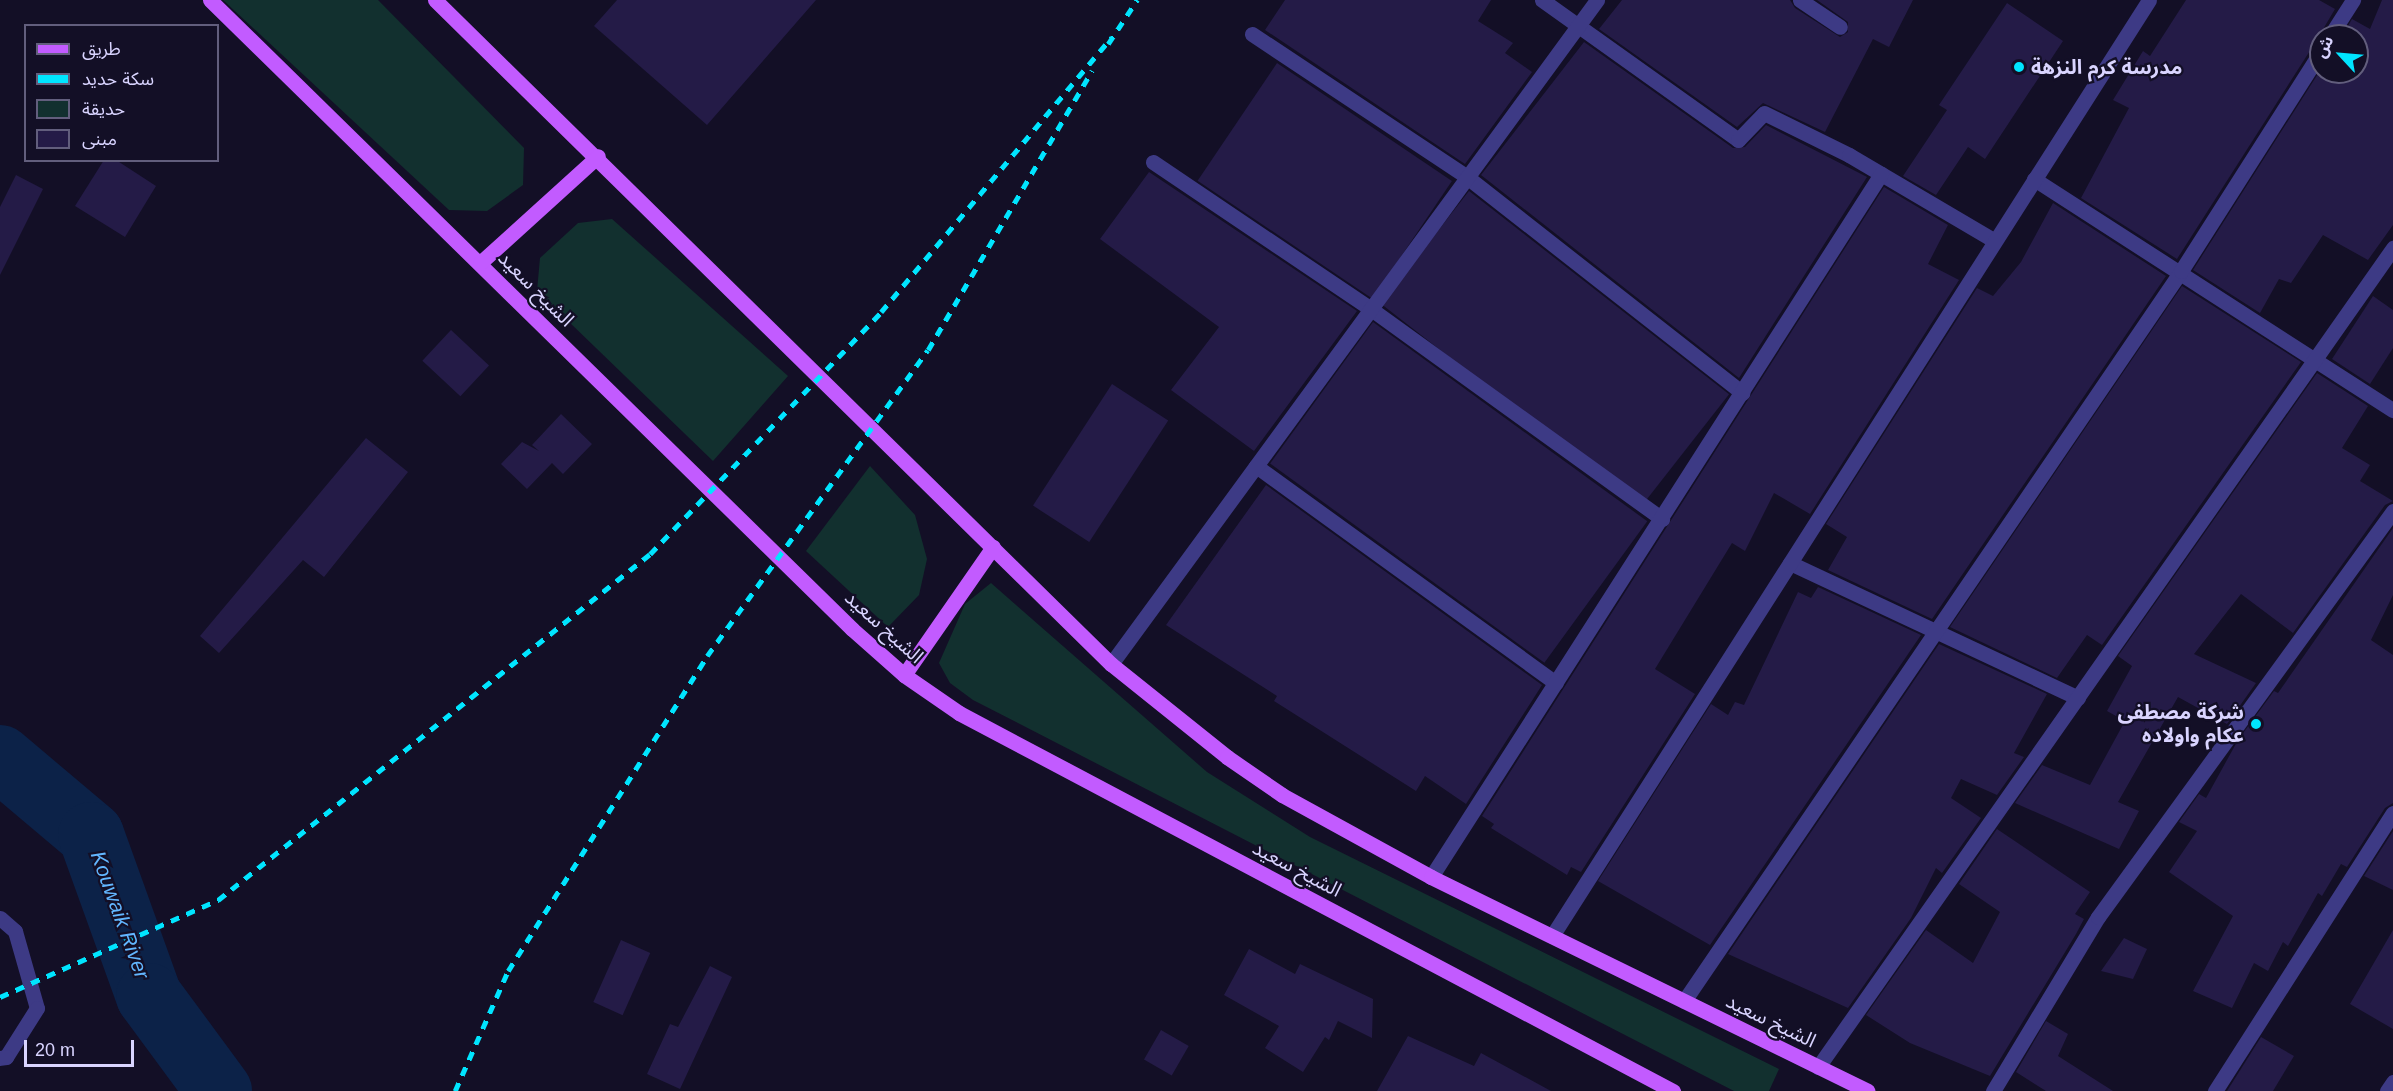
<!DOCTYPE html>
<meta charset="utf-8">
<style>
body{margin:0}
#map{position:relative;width:2393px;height:1091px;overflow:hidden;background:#130f26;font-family:Helvetica,"Noto Sans Arabic",sans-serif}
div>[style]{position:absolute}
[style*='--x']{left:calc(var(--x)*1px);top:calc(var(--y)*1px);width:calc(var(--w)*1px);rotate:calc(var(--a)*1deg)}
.green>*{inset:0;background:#12302f}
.river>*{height:66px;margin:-33px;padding:0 33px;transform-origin:33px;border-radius:33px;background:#0c2248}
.building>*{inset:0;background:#241b47;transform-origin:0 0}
.minor>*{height:15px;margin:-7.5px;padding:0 7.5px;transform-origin:7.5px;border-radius:7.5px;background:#3d3a85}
.major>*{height:15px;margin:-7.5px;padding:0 7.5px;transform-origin:7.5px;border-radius:7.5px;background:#c25bff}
.rail>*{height:4.5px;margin-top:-2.25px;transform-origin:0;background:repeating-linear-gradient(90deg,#00e5ff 0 9px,transparent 0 17px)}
.dots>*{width:16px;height:16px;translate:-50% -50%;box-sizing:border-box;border:3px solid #130f26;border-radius:50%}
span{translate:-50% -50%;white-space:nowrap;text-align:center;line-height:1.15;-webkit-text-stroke:4.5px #130f26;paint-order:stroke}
.poi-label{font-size:20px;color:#d9d4ff;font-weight:700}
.left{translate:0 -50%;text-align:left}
.right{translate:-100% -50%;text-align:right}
.street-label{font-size:20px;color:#d9d4ff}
.water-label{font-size:21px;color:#62b6ff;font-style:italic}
.legend{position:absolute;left:24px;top:24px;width:195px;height:138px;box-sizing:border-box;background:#130f26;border:2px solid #625e7d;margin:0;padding:8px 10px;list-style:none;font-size:18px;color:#d9d4ff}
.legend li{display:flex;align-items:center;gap:12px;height:30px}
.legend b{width:30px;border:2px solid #625e7d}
.north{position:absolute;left:2309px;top:24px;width:60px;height:60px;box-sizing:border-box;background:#130f26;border:2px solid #625e7d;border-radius:50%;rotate:296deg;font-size:16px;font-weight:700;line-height:24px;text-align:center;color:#d9d4ff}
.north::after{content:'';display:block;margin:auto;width:21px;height:27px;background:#00e5ff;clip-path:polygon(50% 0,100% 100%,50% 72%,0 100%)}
.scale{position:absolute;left:24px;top:1040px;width:110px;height:27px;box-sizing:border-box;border:3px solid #d9d4ff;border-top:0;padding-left:8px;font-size:18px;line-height:21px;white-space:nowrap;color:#d9d4ff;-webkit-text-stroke:4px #130f26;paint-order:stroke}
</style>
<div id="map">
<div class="green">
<i style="clip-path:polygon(223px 0,378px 0,524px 148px,523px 185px,487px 211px,449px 210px)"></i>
<i style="clip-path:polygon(612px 219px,788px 376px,713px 461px,537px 291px,540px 258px,578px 223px)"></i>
<i style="clip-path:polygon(870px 466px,915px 515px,927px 559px,919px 595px,888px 627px,806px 551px)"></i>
<i style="clip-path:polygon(991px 583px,1207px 772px,1310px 837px,1779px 1069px,1769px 1091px,1734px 1091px,973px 700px,950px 683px,939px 663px,965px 604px)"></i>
</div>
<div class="river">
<i style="--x:0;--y:758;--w:119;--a:40.2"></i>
<i style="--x:91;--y:835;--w:171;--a:70.2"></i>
<i style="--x:149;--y:996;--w:118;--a:53.6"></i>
</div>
<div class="building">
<i style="clip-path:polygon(617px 0,816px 0,707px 125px,594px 26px)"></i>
<i style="clip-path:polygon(1285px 0,1491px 0,1478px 21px,1513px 43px,1505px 53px,1532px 72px,1465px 164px,1265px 30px)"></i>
<i style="clip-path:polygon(1622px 0,1790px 0,1795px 8px,1840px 37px,1848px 32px,1848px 22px,1817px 0,1913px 0,1889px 47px,1873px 39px,1825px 132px,1763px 103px,1737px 127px,1599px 29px)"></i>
<i style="clip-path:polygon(2186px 0,2319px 0,2335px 9px,2322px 31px,2321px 41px,2313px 46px,2177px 259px,2081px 198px,2129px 108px,2113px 100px,2143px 51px,2150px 56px)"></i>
<i style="clip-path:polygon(2382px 0,2393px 0,2393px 225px,2368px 260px,2323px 235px,2291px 283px,2279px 279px,2260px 313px,2193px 270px,2321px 69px,2357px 72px,2357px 36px,2342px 36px,2352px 19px,2370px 29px)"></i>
<i style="clip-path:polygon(2007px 3px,2063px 41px,1985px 159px,1968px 147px,1936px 195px,1903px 176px,1947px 110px,1939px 105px)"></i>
<i style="clip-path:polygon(1584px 42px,1733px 148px,1745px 147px,1766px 125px,1867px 177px,1739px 378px,1481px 175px)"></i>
<i style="left:1277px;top:63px;width:211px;height:142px;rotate:34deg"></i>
<i style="clip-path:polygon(104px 160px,116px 160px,156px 186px,125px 237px,75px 206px)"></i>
<i style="clip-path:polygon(1149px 172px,1357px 311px,1254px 451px,1171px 390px,1219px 327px,1100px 239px)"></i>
<i style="clip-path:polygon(16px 175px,43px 189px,0 275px,0 207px)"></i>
<i style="clip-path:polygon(1884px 187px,1948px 225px,1928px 264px,1959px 280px,1810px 514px,1774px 493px,1745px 551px,1732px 543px,1655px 669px,1695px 694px,1581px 872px,1571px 867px,1567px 875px,1491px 828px,1494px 824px,1482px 816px)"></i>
<i style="left:1469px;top:191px;width:330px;height:143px;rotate:38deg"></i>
<i style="clip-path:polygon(2053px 203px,2166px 276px,1932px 619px,1828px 570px,1847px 537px,1826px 524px,1977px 288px,1993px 296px,2021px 262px)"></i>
<i style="clip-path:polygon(2182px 286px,2301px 362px,2102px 645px,2087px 635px,2057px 678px,1950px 627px)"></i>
<i style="clip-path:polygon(2373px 296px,2393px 310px,2393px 348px,2370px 384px,2332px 359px)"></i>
<i style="left:1373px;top:322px;width:339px;height:175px;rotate:36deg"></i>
<i style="left:451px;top:330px;width:52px;height:42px;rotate:43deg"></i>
<i style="clip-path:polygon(2317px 373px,2368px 406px,2342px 448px,2370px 465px,2360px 481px,2393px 501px,2385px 505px,2293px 633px,2241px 594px,2194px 654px,2256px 683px,2227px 724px,2178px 697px,2118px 802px,2139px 811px,2119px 849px,2015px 803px,2042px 765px,2090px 785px,2125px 721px,2107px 711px,2132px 666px,2118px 656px)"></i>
<i style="left:1112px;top:384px;width:67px;height:145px;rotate:33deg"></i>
<i style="clip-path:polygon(561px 414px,592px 444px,563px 474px,552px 463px,527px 489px,501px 464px,522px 442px,539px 451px,532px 445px)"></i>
<i style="clip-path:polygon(366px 438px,408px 472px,324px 577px,303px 560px,219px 653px,200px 636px)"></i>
<i style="clip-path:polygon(1266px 485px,1542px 685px,1466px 804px,1425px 776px,1416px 791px,1274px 701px,1277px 696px,1166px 625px)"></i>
<i style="clip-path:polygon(2393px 528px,2393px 595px,2371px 640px,2393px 655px,2393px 803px,2385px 808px,2347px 867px,2341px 864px,2322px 896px,2318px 893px,2288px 946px,2283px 942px,2268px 971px,2254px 963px,2232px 1008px,2193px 991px,2233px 916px,2169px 872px,2197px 831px,2179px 822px,2199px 794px,2206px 798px,2238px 740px,2274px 691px,2278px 693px)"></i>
<i style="clip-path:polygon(1818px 587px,1921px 635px,1710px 945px,1598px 881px,1711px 704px,1728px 715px,1735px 702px,1744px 705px,1798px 592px,1811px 598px)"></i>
<i style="clip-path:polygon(1939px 644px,2047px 694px,2014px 753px,2024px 757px,1997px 795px,1961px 779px,1951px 798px,1981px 818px,1942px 873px,1936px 868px,1911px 918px,1848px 1008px,1728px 954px)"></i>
<i style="clip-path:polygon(1997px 829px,2090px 892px,2075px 914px,2084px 919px,2076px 934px,1990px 1076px,1910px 1043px,1866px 1015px,1926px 930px,1973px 963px,2000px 912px,1959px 884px)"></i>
<i style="clip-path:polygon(2393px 831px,2393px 890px,2364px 876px)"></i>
<i style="clip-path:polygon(2393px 930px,2393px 1029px,2350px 1004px)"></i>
<i style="clip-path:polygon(2124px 938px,2147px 949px,2133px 979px,2101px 971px)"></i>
<i style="left:621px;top:940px;width:32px;height:68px;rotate:24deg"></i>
<i style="clip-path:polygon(1249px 949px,1295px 974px,1300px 964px,1373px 999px,1372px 1038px,1338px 1021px,1329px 1040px,1325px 1037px,1303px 1072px,1265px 1048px,1279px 1026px,1224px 995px)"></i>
<i style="clip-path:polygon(710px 966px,732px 977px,680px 1089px,647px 1074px,670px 1024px,678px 1027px)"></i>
<i style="clip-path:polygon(2046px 1021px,2068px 1034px,2058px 1056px,2113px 1091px,2046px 1091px,2016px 1072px)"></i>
<i style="left:1161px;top:1030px;width:32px;height:34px;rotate:30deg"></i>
<i style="clip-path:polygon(1408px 1036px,1474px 1066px,1481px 1053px,1551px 1091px,1377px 1091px)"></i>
<i style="clip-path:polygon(2261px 1037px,2294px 1056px,2273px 1091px,2227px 1091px)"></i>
</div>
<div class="minor">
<i style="--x:1542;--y:0;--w:241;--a:35.5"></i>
<i style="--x:1738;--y:140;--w:37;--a:-46"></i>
<i style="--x:1764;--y:113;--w:95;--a:26.3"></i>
<i style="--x:1849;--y:155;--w:169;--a:30.5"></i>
<i style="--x:1800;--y:0;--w:48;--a:34"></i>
<i style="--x:1252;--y:34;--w:258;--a:33.6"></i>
<i style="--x:1467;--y:177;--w:350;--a:38.1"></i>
<i style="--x:2330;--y:36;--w:43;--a:-57.4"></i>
<i style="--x:1153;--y:162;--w:263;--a:34"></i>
<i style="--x:1371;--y:309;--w:359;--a:35.8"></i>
<i style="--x:2034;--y:179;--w:427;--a:32.8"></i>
<i style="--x:1256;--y:466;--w:370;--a:35.9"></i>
<i style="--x:1790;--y:563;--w:318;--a:25.1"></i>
<i style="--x:1111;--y:664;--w:823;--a:-53.8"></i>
<i style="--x:1431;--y:877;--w:835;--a:-57.38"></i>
<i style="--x:0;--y:918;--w:20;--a:41"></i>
<i style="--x:15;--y:931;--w:80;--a:74.1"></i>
<i style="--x:37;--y:1008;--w:58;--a:122.3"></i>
<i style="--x:6;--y:1057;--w:6;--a:171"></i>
<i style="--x:1552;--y:936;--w:1110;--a:-57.47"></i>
<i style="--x:1684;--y:1001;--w:883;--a:-55.75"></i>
<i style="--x:2181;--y:271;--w:261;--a:-57.5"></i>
<i style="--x:1818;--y:1067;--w:1001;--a:-54.93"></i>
<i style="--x:1993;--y:1091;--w:203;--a:-58.9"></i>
<i style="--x:2098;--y:917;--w:502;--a:-54"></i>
<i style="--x:2215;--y:1091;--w:330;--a:-57.4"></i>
<i style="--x:2387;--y:1091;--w:11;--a:-56"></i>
</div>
<div class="major">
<i style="--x:210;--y:0;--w:899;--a:44.41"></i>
<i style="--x:852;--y:629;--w:69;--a:41.5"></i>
<i style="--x:904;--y:675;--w:67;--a:34.6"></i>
<i style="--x:959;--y:713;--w:808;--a:27.9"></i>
<i style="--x:435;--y:0;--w:948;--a:44.49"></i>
<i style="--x:1111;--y:664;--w:149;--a:38.7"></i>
<i style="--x:1227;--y:757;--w:67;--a:34.6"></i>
<i style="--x:1282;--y:795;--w:170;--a:28.8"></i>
<i style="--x:1431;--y:877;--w:486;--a:26.1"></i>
<i style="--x:480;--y:263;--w:159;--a:-42.2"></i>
<i style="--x:904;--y:675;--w:156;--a:-55.2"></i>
</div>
<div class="rail">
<i style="--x:1108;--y:44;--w:53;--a:-56.6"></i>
<i style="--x:0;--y:997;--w:239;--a:-24"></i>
<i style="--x:218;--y:900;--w:553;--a:-38.69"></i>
<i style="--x:650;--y:554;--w:335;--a:-46.3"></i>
<i style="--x:881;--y:312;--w:358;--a:-50"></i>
<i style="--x:455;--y:1091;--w:131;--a:-66.2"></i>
<i style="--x:508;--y:971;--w:373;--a:-57.7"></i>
<i style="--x:707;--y:656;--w:377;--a:-54.2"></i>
<i style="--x:928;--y:350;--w:324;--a:-59.6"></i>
</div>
<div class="dots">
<i style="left:2019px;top:67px;background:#00e5ff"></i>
<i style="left:2256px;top:724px;background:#00e5ff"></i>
</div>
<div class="poi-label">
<span class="left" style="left:2031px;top:67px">مدرسة كرم النزهة</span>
<span class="right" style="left:2244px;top:724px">شركة مصطفى<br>عكام واولاده</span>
</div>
<div class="street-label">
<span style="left:536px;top:289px;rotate:45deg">الشيخ سعيد</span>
<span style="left:884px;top:627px;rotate:42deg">الشيخ سعيد</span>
<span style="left:1297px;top:869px;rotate:28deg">الشيخ سعيد</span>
<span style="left:1771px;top:1021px;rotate:26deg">الشيخ سعيد</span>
</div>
<div class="water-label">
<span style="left:120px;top:915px;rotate:70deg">Kouwaik River</span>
</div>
<ul class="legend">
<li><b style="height:8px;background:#c25bff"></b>طريق</li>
<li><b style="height:8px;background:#00e5ff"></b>سكة حديد</li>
<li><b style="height:16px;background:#12302f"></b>حديقة</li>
<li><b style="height:16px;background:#241b47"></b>مبنى</li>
</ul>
<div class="north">ش</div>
<div class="scale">20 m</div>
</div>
